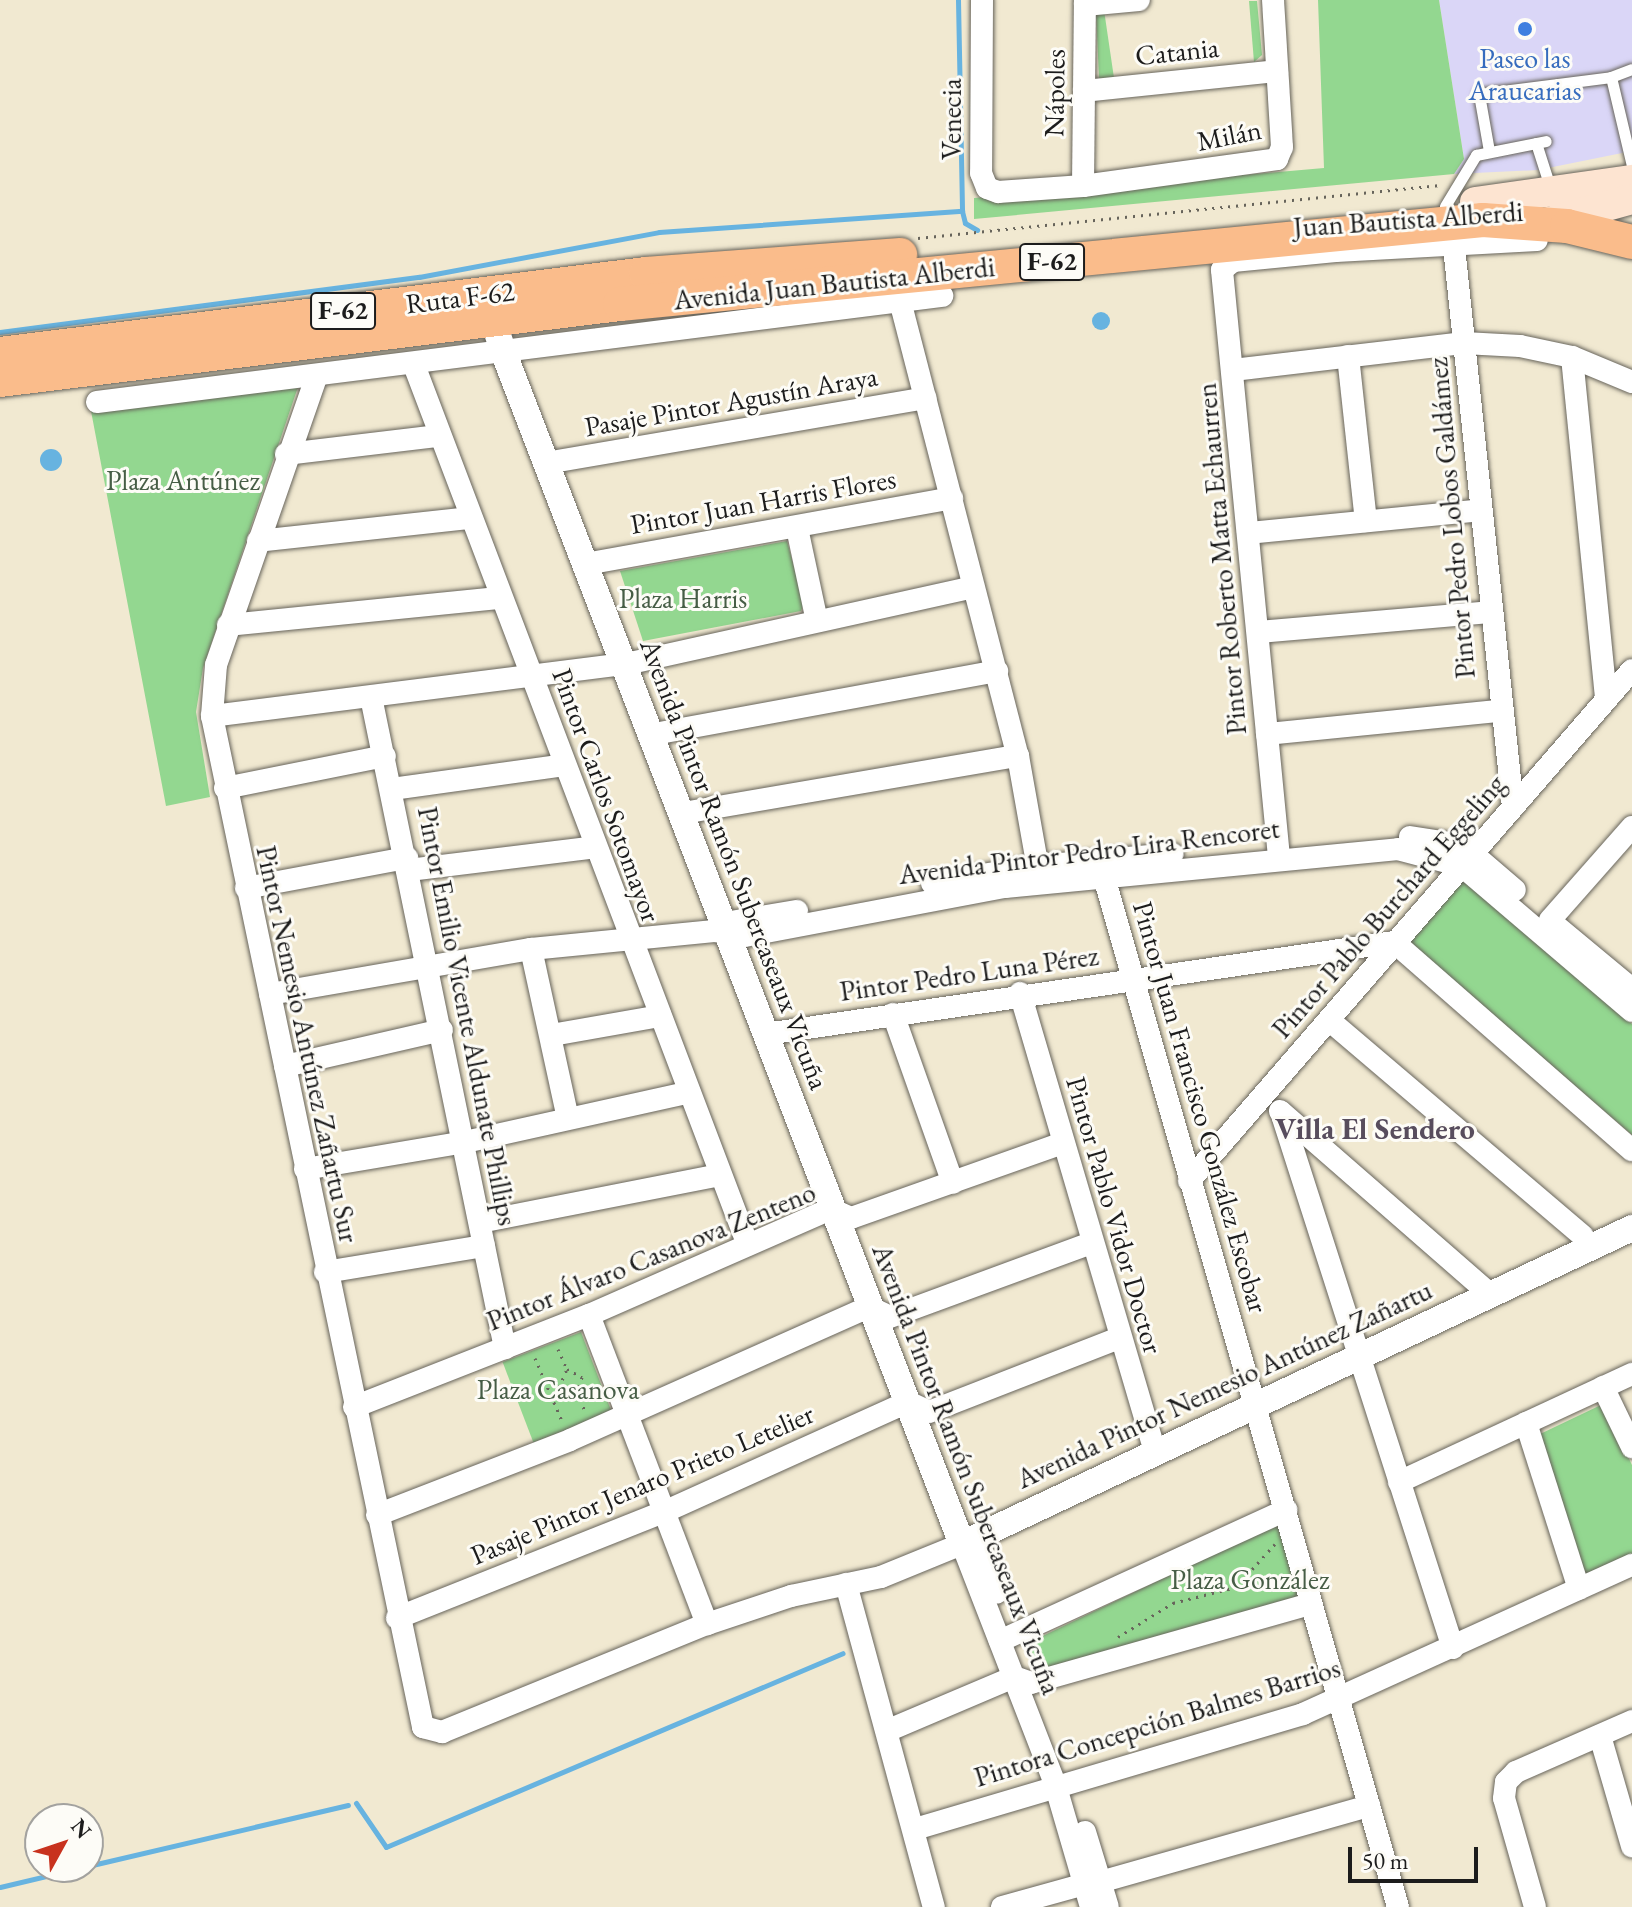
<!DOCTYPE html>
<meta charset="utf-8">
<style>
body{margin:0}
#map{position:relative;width:1632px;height:1907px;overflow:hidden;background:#f1e9d1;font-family:"EB Garamond",serif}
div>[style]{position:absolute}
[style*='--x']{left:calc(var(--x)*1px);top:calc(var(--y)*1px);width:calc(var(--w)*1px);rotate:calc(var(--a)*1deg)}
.built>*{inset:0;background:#dad6f7}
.green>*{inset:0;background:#93d790;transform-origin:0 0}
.water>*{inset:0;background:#67b3e0}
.round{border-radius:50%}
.stream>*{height:5px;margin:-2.5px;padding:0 2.5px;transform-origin:2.5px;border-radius:2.5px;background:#67b3e0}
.path>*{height:3px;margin-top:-1.5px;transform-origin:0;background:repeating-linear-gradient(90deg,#67645b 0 2px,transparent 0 8px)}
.roads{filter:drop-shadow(0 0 2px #67645b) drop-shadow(0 0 2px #67645b)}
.service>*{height:11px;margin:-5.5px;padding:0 5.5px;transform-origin:5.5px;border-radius:5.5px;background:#fff}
.minor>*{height:22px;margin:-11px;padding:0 11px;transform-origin:11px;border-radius:11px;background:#fff}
.tertiary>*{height:26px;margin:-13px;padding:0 13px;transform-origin:13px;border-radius:13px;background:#fff}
.secondary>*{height:30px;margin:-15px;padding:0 15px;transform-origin:15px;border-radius:15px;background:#fde4d1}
.primary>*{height:34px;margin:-17px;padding:0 17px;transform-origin:17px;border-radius:17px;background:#fabc8b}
.dots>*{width:22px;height:22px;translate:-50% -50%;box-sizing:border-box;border:4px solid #fdfcf7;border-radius:50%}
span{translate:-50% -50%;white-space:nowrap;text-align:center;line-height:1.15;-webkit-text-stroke:6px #fdfcf7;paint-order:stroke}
.shield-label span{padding:2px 6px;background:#fdfcf7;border:2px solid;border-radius:6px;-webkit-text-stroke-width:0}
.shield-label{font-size:26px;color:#1c1c1c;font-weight:700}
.street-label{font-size:28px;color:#1c1c1c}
.shop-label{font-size:28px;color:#366cbe}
.park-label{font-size:28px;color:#465d45}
.neighbourhood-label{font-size:30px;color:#584d5d;font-weight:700}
.north{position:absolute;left:24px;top:1803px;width:80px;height:80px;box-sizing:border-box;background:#fdfcf7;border:2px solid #a3a29f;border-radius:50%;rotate:50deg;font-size:22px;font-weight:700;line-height:32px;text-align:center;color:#1c1c1c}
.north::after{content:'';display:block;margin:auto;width:28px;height:36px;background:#c8321e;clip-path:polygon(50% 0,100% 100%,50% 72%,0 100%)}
.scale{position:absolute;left:1348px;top:1847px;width:130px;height:36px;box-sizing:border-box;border:4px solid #1c1c1c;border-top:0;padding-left:10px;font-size:24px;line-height:28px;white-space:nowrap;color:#1c1c1c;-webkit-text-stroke:6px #fdfcf7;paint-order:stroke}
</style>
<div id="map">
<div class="built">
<i style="clip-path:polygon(1439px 0,1632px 0,1632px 151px,1538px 170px,1454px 174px,1464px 159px)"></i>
</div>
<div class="green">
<i style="clip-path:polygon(1318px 0,1439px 0,1464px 159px,1454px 174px,974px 219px,974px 198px,1324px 168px)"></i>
<i style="clip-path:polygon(1249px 1px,1257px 1px,1262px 55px,1254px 62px)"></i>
<i style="clip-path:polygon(1104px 10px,1114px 78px,1105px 81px,1099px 78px,1096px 12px)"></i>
<i style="clip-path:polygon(299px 384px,203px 668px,196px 712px,210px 797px,166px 806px,91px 411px)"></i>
<i style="clip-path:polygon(787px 541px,804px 604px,801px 611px,643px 641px,620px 571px)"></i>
<i style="clip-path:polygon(1463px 879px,1632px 1024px,1632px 1135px,1409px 942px)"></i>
<i style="left:581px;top:1332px;width:86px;height:84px;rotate:69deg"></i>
<i style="clip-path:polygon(1603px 1404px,1632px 1465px,1632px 1561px,1585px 1584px,1538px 1435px)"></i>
<i style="clip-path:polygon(1279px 1523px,1302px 1604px,1042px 1675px,1028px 1643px)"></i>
</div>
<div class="water">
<i class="round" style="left:1092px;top:312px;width:18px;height:18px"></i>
<i class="round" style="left:40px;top:449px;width:22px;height:22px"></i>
</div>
<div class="stream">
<i style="--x:958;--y:0;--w:211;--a:88.9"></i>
<i style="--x:962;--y:211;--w:12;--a:76"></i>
<i style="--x:965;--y:223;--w:14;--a:30"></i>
<i style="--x:0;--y:332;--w:423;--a:-7.5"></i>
<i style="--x:419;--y:277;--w:244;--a:-10.6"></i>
<i style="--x:659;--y:232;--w:304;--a:-4"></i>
<i style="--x:356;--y:1803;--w:53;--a:55.7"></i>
<i style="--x:386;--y:1847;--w:496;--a:-23"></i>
<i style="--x:88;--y:1866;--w:267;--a:-13.2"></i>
<i style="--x:0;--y:1887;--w:86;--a:-13.4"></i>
</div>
<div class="path">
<i style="--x:918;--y:238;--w:525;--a:-5.8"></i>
<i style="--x:558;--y:1349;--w:22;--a:66"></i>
<i style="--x:567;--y:1369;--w:17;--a:28"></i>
<i style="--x:582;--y:1377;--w:16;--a:108"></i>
<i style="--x:577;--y:1392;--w:19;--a:-164"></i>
<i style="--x:559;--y:1387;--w:20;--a:-66"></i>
<i style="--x:535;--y:1358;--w:69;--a:66.8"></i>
<i style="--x:577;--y:1392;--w:21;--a:67"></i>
<i style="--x:1118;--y:1637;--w:65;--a:-31.7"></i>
<i style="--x:1173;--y:1603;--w:65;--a:-14.3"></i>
<i style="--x:1236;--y:1587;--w:58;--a:-47.8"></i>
</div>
<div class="roads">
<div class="service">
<i style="--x:1611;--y:77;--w:22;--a:-21"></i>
<i style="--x:1536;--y:143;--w:49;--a:72.3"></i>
<i style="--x:1489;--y:151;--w:58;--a:-100"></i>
<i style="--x:1479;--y:94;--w:133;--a:-7.3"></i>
<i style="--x:1611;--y:77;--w:91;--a:76.7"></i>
<i style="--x:1445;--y:206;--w:60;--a:-58.7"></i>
<i style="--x:1476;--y:155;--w:71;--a:-11.3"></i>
</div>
<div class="minor">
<i style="--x:982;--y:0;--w:173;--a:90.3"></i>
<i style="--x:981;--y:173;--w:16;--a:68"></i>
<i style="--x:987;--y:188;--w:12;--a:20"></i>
<i style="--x:998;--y:192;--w:85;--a:-4"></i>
<i style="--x:1083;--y:186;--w:196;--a:-7.9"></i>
<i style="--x:1277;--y:159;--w:13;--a:-67"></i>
<i style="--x:1282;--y:147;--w:147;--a:-93.5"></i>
<i style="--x:1085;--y:5;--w:54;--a:-5.3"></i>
<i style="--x:1084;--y:91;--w:194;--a:-5.9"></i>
<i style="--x:1083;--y:186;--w:186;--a:-89.4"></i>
<i style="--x:1452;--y:228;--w:582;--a:83.99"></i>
<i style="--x:900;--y:301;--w:470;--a:75.5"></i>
<i style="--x:1018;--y:756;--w:125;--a:79.9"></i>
<i style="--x:1348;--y:356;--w:166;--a:83.8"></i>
<i style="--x:1572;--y:357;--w:344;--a:84.3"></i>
<i style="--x:414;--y:365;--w:941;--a:69.22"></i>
<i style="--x:1233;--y:370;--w:233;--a:-6.7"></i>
<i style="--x:1464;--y:343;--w:56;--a:3.1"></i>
<i style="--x:1520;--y:346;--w:53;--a:11.9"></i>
<i style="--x:1572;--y:357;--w:65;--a:22.6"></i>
<i style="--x:317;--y:375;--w:307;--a:109.2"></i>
<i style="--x:216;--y:665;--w:51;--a:94.5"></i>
<i style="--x:212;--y:716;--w:1033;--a:78.21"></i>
<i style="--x:423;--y:1727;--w:20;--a:15"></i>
<i style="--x:442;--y:1732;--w:286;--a:-22.2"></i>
<i style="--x:707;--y:1624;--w:89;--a:-18.4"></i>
<i style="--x:791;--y:1596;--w:92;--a:-11.9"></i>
<i style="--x:881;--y:1577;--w:87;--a:-22.2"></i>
<i style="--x:962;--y:1544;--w:257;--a:68.8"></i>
<i style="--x:1055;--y:1784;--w:128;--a:73.7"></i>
<i style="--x:97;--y:402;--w:852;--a:-7.15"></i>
<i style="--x:286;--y:454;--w:153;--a:-6.8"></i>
<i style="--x:546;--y:463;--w:385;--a:-9.7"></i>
<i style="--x:797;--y:528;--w:95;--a:77.9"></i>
<i style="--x:1248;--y:533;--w:234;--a:-5.6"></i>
<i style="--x:258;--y:541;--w:212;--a:-6.2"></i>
<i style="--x:586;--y:564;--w:372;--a:-10.2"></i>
<i style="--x:228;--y:625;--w:273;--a:-5.7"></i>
<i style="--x:1258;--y:632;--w:233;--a:-4.9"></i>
<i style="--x:371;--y:697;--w:665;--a:78.37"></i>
<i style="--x:212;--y:716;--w:417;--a:-7.2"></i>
<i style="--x:626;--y:664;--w:355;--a:-12.5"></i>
<i style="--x:654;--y:734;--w:349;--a:-10.4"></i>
<i style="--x:1267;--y:734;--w:233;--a:-5.7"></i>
<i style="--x:225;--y:788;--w:163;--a:-11.3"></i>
<i style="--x:392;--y:789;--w:174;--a:-7.9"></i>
<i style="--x:683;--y:813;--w:340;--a:-9.7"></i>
<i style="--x:1410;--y:837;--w:36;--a:9"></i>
<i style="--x:1446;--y:843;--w:29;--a:22"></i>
<i style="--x:1473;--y:854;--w:55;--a:40.6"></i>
<i style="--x:1279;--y:857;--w:590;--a:-95.55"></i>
<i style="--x:1222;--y:270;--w:14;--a:-39"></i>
<i style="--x:1233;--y:261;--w:103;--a:-5.5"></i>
<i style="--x:1336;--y:251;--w:201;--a:-3.1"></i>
<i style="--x:409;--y:870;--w:187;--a:-7"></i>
<i style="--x:1104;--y:877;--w:1071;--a:74.07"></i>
<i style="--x:932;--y:883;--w:107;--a:-9.1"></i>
<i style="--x:1038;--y:866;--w:135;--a:-5.1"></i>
<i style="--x:246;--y:888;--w:164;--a:-10.6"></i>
<i style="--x:1550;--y:920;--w:124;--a:-48.6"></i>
<i style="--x:1556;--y:926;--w:99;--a:39.7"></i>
<i style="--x:714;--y:931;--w:14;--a:-36"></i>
<i style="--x:725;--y:923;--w:73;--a:-9.5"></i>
<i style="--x:531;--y:949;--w:173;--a:77.7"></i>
<i style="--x:1020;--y:993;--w:478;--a:73.6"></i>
<i style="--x:270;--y:994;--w:265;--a:-9.8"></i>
<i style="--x:531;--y:949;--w:184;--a:-5.6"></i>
<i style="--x:714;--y:931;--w:31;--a:9"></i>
<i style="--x:745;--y:936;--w:265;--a:-10.7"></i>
<i style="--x:1005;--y:887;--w:395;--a:-5.5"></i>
<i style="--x:1398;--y:849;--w:66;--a:14.9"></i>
<i style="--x:1462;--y:866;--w:223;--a:40.5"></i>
<i style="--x:893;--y:1014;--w:179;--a:70.5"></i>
<i style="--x:1329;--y:1020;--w:333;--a:40.4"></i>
<i style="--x:766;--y:1034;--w:635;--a:-8.33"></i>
<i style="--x:1394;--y:942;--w:316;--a:41.2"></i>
<i style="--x:552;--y:1035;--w:110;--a:-10"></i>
<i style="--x:285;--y:1066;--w:161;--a:-12.9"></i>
<i style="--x:1280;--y:1111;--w:279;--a:41.1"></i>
<i style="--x:1281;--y:1112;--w:563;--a:72.21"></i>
<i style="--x:305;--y:1169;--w:162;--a:-9.6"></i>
<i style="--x:465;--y:1142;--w:230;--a:-12.5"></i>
<i style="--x:1189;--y:1181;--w:676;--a:-49.08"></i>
<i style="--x:480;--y:1222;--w:245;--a:-11.1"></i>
<i style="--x:325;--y:1272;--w:161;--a:-9.3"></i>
<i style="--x:589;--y:1315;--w:331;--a:69.1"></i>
<i style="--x:1603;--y:1387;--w:67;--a:64.2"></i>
<i style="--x:354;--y:1407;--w:252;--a:-21.4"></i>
<i style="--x:589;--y:1315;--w:264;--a:-23.7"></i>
<i style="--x:831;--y:1209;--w:22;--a:24"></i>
<i style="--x:851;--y:1218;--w:225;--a:-19.5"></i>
<i style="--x:1526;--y:1423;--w:174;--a:72.3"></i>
<i style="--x:1399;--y:1482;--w:257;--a:-24.9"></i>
<i style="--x:377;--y:1515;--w:207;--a:-21.2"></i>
<i style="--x:570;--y:1440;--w:327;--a:-24"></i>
<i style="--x:869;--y:1307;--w:23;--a:25"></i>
<i style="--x:890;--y:1317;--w:214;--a:-20.2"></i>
<i style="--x:977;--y:1537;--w:59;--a:70.3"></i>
<i style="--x:846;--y:1584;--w:335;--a:74.8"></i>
<i style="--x:397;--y:1618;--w:287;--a:-21.7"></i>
<i style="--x:664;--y:1512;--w:268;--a:-24.3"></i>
<i style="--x:908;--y:1402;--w:23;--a:25"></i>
<i style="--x:929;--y:1412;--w:204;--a:-21.3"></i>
<i style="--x:1000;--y:1641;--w:315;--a:-24.6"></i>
<i style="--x:889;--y:1730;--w:136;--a:-23"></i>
<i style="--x:1014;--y:1677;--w:18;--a:19"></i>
<i style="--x:1031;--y:1683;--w:291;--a:-15.8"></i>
<i style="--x:1600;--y:1736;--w:115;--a:73.8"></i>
<i style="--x:915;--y:1829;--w:405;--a:-16.5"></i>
<i style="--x:1303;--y:1714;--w:361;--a:-24.4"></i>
<i style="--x:1085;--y:1832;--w:78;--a:73"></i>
<i style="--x:1100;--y:1882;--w:280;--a:-15.8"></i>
<i style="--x:1002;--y:1907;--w:86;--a:-15.5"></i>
<i style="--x:1535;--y:1907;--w:113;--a:-105.9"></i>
<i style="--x:1504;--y:1798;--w:16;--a:-83"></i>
<i style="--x:1506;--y:1782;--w:14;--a:-45"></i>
<i style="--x:1516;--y:1772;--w:127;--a:-23.7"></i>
</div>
<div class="tertiary">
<i style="--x:496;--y:303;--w:17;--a:100"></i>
<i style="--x:493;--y:320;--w:33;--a:72"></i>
<i style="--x:503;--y:351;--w:1278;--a:68.96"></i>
<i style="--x:962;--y:1544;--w:741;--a:-25.25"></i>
</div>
<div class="secondary">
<i style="--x:1475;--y:202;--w:159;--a:-8"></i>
<i style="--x:1549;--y:222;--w:86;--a:-15.5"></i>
</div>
<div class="primary">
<i style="--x:0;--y:354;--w:651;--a:-7.06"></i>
<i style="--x:646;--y:274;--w:255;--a:-4.3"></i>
<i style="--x:0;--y:380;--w:625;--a:-6.99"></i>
<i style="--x:620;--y:304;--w:867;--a:-5.56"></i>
<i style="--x:1483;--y:220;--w:84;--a:4.1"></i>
<i style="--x:1567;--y:226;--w:67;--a:13.8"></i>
</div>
</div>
<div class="dots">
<i style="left:1525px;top:29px;background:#3f7fe0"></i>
</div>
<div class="shield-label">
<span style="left:1052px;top:262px">F-62</span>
<span style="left:343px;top:311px">F-62</span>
</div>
<div class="street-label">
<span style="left:1177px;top:51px;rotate:-6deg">Catania</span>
<span style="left:1054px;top:93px;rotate:-89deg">Nápoles</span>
<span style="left:951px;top:119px;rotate:-90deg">Venecia</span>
<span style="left:1229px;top:135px;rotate:-11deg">Milán</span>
<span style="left:1408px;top:219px;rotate:-4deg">Juan Bautista Alberdi</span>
<span style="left:834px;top:283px;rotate:-6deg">Avenida Juan Bautista Alberdi</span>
<span style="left:460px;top:297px;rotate:-7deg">Ruta F-62</span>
<span style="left:731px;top:401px;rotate:-10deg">Pasaje Pintor Agustín Araya</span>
<span style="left:763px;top:501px;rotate:-10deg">Pintor Juan Harris Flores</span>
<span style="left:1451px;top:518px;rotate:-95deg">Pintor Pedro Lobos Galdámez</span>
<span style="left:1221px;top:559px;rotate:-95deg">Pintor Roberto Matta Echaurren</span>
<span style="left:607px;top:795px;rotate:70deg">Pintor Carlos Sotomayor</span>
<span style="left:1089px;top:851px;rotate:-7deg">Avenida Pintor Pedro Lira Rencoret</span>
<span style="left:735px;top:864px;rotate:69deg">Avenida Pintor Ramón Subercaseaux Vicuña</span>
<span style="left:1388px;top:906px;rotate:-49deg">Pintor Pablo Burchard Eggeling</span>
<span style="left:969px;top:973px;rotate:-8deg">Pintor Pedro Luna Pérez</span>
<span style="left:468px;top:1016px;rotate:79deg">Pintor Emilio Vicente Aldunate Phillips</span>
<span style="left:308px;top:1044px;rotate:78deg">Pintor Nemesio Antúnez Zañartu Sur</span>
<span style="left:1201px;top:1107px;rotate:74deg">Pintor Juan Francisco González Escobar</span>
<span style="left:1115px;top:1215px;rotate:74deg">Pintor Pablo Vidor Doctor</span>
<span style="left:651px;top:1256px;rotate:-22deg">Pintor Álvaro Casanova Zenteno</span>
<span style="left:1224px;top:1384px;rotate:-25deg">Avenida Pintor Nemesio Antúnez Zañartu</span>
<span style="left:967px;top:1469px;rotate:69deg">Avenida Pintor Ramón Subercaseaux Vicuña</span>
<span style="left:642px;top:1484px;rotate:-23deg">Pasaje Pintor Jenaro Prieto Letelier</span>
<span style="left:1157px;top:1722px;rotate:-17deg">Pintora Concepción Balmes Barrios</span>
</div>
<div class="shop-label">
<span style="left:1525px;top:74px">Paseo las<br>Araucarias</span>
</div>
<div class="park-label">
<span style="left:183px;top:480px">Plaza Antúnez</span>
<span style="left:683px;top:598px">Plaza Harris</span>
<span style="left:558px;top:1389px">Plaza Casanova</span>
<span style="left:1250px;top:1579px">Plaza González</span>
</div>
<div class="neighbourhood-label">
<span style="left:1375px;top:1129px">Villa El Sendero</span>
</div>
<div class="north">N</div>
<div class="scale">50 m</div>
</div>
